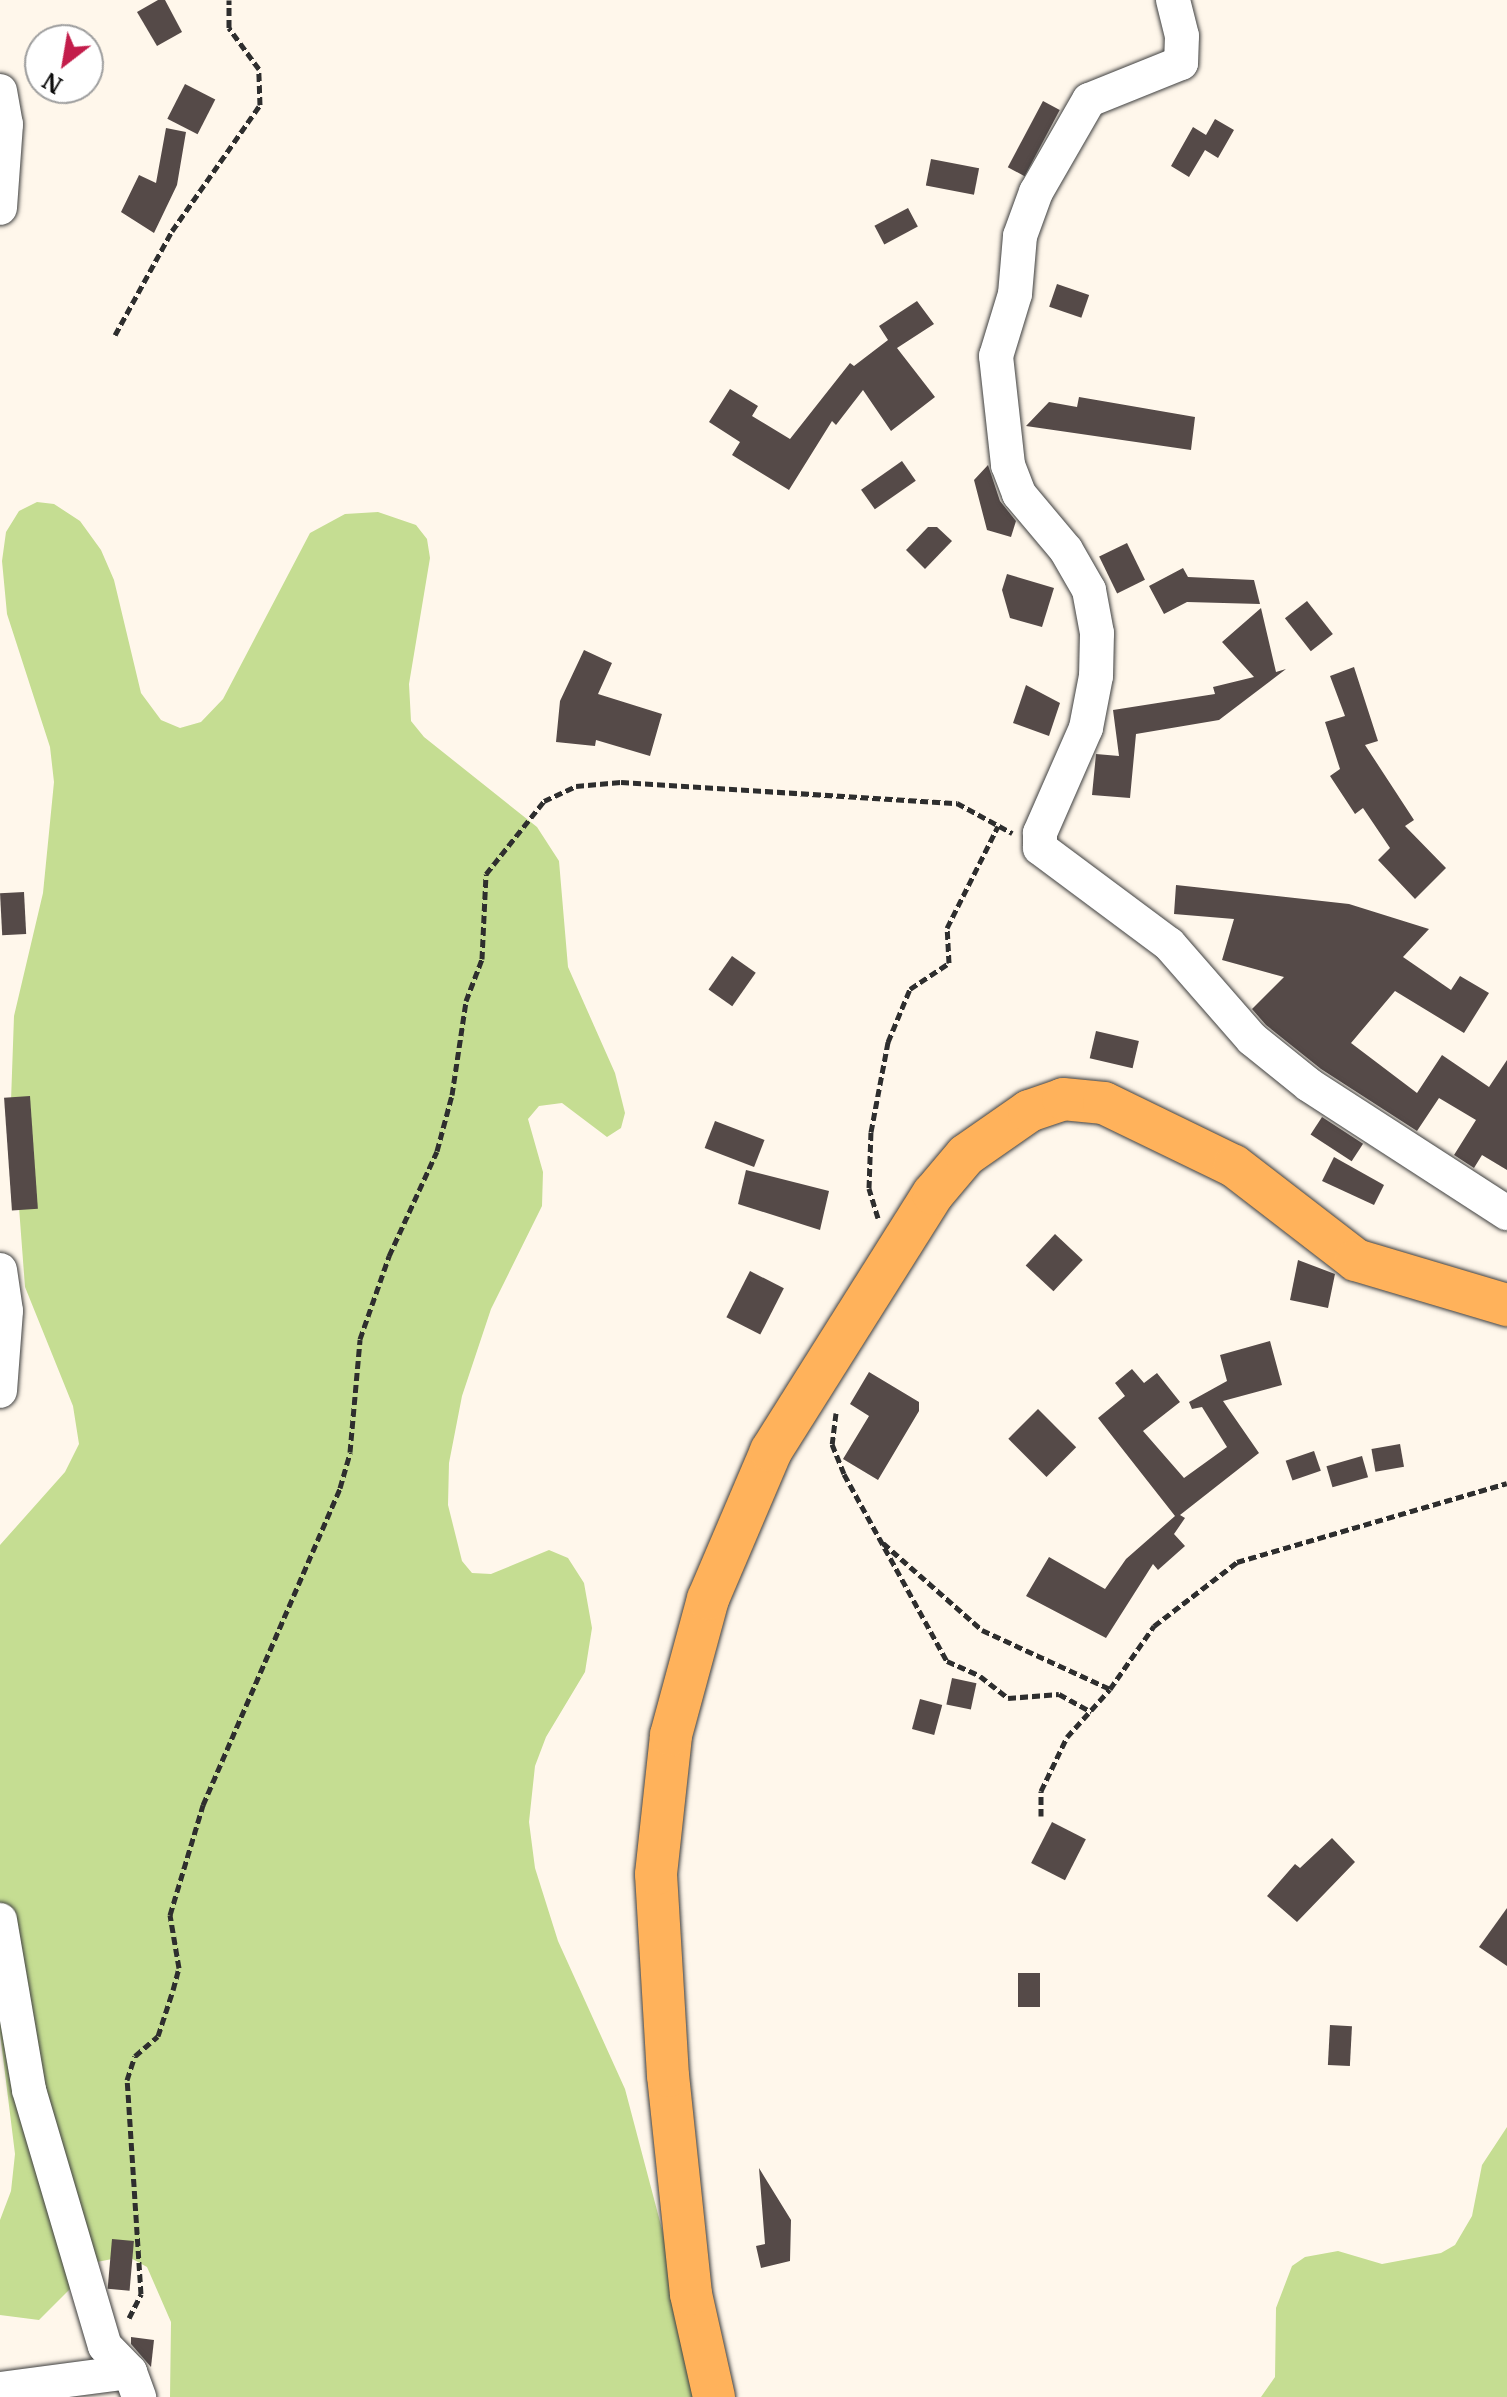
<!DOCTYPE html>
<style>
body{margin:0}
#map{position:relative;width:1507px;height:2397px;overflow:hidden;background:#fff7eb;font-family:Merriweather,serif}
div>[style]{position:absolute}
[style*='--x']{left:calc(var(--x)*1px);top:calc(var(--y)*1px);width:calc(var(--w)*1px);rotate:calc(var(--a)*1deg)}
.forest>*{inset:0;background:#c5dd92}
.building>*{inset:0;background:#554a48;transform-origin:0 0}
.path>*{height:5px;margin-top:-2.5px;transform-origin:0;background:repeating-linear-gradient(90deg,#2e2e2e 0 8px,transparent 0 12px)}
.roads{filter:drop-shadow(0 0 2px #3f3f3f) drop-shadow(0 0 2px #3f3f3f)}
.minor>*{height:34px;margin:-17px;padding:0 17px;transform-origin:17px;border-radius:17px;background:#fff}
.major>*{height:42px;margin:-21px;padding:0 21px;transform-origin:21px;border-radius:21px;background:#ffb25b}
span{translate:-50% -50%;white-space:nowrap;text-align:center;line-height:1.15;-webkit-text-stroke:8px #fff;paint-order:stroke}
.north{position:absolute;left:24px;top:24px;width:80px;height:80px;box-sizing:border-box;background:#fff;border:2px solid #9e9e9e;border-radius:50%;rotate:211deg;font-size:22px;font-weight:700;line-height:32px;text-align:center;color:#0c0c0c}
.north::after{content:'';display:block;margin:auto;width:28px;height:36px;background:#c31d4b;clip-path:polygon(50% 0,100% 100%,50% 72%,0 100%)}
</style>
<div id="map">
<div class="forest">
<i style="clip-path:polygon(37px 502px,54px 504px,80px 521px,101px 550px,114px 580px,141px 693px,161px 720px,180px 728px,201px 722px,223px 699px,310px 533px,345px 514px,378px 512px,416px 525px,427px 539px,430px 558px,409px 684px,411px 721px,424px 737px,537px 827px,559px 861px,568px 967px,615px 1073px,625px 1113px,621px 1128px,607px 1137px,562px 1103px,539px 1106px,528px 1119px,543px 1172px,542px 1206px,491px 1309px,462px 1396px,449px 1463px,448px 1505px,462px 1561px,472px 1573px,491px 1574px,549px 1550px,568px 1558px,584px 1583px,592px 1628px,585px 1672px,546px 1737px,535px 1766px,529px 1822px,535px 1868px,558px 1941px,625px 2089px,663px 2233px,695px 2397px,170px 2397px,171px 2322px,147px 2267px,127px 2256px,97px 2262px,39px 2320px,0 2315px,0 2220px,11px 2191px,15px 2154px,0 2033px,0 1545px,65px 1472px,79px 1444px,73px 1406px,25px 1287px,11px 1101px,14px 1016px,43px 893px,54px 782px,50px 747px,7px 614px,2px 561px,6px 532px,19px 511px)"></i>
<i style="clip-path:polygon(1507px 2127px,1507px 2397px,1261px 2397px,1275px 2377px,1276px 2308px,1292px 2266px,1305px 2257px,1338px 2251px,1382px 2264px,1441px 2253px,1455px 2245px,1472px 2216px,1482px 2165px)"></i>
</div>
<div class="building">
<i style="clip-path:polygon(158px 0,165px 0,182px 32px,157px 46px,137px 12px)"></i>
<i style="left:185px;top:84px;width:34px;height:39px;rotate:27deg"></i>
<i style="left:1043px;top:101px;width:19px;height:75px;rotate:28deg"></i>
<i style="clip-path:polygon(1215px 119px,1234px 130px,1218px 158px,1205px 150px,1189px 177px,1171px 166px,1193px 127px,1206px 135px)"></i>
<i style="clip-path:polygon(166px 128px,186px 132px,177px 185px,154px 233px,121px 212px,139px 175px,156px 183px)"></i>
<i style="left:931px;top:159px;width:49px;height:27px;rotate:11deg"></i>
<i style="left:908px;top:208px;width:21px;height:38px;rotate:62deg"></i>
<i style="left:1057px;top:284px;width:34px;height:24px;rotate:19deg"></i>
<i style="clip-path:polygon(917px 301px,934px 324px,897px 348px,935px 397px,891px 431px,863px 390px,836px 425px,832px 421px,789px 490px,732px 455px,740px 442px,709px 422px,730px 389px,758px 406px,752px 416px,790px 439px,850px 363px,854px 366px,888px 340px,879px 326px)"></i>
<i style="clip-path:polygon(1079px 397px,1195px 417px,1191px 450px,1026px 426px,1049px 402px,1077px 407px)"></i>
<i style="left:902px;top:461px;width:24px;height:50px;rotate:55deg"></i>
<i style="clip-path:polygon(988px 465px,1000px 501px,1016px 521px,1011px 537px,987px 530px,974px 480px)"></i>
<i style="clip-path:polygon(928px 527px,937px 527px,952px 541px,925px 569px,906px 550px)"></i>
<i style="left:1127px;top:543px;width:41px;height:31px;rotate:64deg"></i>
<i style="clip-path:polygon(1183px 568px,1188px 577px,1254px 580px,1260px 604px,1187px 602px,1164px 614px,1149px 586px)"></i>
<i style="clip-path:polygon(1007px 574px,1054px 588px,1042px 627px,1010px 618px,1002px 590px)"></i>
<i style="left:1307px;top:601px;width:42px;height:28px;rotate:52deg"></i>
<i style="clip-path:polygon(1261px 608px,1276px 672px,1286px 669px,1219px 720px,1136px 734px,1130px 798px,1092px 795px,1096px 754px,1119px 756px,1113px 710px,1215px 694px,1213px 687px,1254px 677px,1222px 642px)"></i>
<i style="clip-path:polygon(584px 650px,612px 663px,598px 694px,662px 714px,650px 756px,596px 740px,595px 746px,556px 742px,560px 701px)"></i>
<i style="clip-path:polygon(1354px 667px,1378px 741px,1365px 745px,1414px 820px,1405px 826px,1446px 868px,1415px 899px,1378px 860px,1390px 848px,1363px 808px,1355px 814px,1330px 776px,1340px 769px,1325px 722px,1345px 716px,1330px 676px)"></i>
<i style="clip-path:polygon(1026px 685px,1060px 703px,1049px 736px,1013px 723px)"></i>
<i style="clip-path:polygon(1176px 885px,1349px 904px,1429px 929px,1403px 957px,1451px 990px,1460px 976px,1489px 993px,1464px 1033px,1395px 991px,1351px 1043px,1417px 1093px,1442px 1055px,1489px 1087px,1507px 1060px,1507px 1170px,1482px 1155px,1474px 1168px,1454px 1155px,1476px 1120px,1439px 1098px,1417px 1131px,1321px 1069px,1266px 1025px,1252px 1009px,1284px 977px,1222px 960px,1234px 919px,1174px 914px)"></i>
<i style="left:24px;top:892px;width:42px;height:24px;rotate:87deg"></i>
<i style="left:732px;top:956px;width:29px;height:41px;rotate:35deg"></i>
<i style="left:1096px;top:1031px;width:44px;height:28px;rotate:13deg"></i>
<i style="left:30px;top:1096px;width:113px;height:26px;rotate:86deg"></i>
<i style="left:1322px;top:1117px;width:49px;height:21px;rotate:33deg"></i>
<i style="left:715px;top:1121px;width:53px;height:29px;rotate:21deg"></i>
<i style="clip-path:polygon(1334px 1157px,1384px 1185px,1374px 1205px,1322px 1181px)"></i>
<i style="clip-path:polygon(746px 1170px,829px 1191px,820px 1230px,738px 1204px)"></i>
<i style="left:1055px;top:1234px;width:38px;height:43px;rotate:43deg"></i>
<i style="clip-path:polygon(1298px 1260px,1335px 1274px,1328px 1308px,1290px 1300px)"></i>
<i style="left:750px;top:1271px;width:38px;height:52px;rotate:27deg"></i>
<i style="clip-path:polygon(1270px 1341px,1282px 1385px,1223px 1401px,1259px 1453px,1180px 1515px,1185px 1518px,1174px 1534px,1185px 1546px,1158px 1570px,1153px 1564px,1106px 1638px,1026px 1596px,1049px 1557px,1105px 1589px,1126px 1559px,1175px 1516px,1098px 1418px,1125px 1396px,1115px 1383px,1132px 1369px,1144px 1383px,1157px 1373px,1180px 1402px,1143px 1431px,1184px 1478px,1227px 1447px,1202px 1407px,1192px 1409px,1189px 1402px,1227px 1381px,1220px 1355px)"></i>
<i style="clip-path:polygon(869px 1372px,919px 1402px,919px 1411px,878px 1480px,843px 1459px,869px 1416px,850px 1404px)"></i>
<i style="left:1038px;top:1409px;width:54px;height:42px;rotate:45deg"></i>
<i style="left:1400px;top:1444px;width:23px;height:29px;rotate:80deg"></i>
<i style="left:1314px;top:1451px;width:21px;height:30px;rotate:71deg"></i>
<i style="left:1362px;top:1456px;width:22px;height:37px;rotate:74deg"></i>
<i style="left:952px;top:1678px;width:25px;height:27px;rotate:12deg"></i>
<i style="left:920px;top:1699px;width:23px;height:31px;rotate:15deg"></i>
<i style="left:1052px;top:1822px;width:38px;height:46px;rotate:27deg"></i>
<i style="clip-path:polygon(1332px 1838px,1355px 1862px,1297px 1922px,1267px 1896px,1295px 1864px,1300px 1868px)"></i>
<i style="clip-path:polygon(1507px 1908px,1507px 1966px,1479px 1947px)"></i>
<i style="left:1018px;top:1973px;width:22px;height:34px"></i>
<i style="left:1330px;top:2025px;width:22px;height:40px;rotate:3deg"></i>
<i style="clip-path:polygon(759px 2168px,791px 2220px,790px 2261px,761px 2268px,756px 2246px,765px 2244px)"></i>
<i style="left:112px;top:2239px;width:22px;height:50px;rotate:5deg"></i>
<i style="clip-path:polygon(131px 2337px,154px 2340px,151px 2367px,131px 2344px)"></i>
</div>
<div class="path">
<i style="--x:115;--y:335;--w:119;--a:-61.3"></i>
<i style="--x:172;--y:231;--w:154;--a:-55.1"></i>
<i style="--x:260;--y:105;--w:36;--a:-92"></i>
<i style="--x:259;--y:69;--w:51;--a:-126.2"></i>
<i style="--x:229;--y:28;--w:28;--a:-90"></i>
<i style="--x:878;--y:1218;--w:31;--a:-107"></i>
<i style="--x:869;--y:1188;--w:56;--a:-88"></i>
<i style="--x:871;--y:1132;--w:92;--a:-79.3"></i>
<i style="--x:888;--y:1042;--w:57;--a:-67.5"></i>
<i style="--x:910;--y:989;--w:47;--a:-33.7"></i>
<i style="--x:949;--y:963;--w:35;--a:-93"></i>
<i style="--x:947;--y:928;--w:114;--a:-63.4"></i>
<i style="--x:836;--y:1413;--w:31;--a:97"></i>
<i style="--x:832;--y:1444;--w:32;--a:68"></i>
<i style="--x:844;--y:1474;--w:213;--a:61.2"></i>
<i style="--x:947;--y:1661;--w:36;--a:24"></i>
<i style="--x:980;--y:1676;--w:36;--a:38"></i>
<i style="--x:1008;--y:1698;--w:51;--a:-4.5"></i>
<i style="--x:1059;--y:1694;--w:37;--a:29"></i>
<i style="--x:883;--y:1543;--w:132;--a:41.3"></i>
<i style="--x:982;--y:1630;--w:141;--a:24.7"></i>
<i style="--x:1041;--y:1816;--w:25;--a:-90"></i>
<i style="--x:1041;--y:1791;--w:60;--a:-64.3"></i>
<i style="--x:1067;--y:1737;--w:64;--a:-48.1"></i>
<i style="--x:1110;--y:1689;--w:77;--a:-55.1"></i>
<i style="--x:1154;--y:1626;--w:105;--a:-37.6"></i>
<i style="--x:1237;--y:1562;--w:281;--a:-16.3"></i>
<i style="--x:129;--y:2318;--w:27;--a:-63"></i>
<i style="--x:141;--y:2294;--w:214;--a:-93.7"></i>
<i style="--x:127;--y:2080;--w:25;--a:-72"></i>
<i style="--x:135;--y:2056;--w:30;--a:-41"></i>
<i style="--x:158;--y:2036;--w:48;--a:-71.9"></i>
<i style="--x:173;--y:1990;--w:23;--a:-75"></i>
<i style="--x:179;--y:1968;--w:54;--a:-99.6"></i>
<i style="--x:170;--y:1915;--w:115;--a:-73.3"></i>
<i style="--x:203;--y:1805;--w:345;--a:-66.6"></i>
<i style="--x:340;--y:1488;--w:37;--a:-74"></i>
<i style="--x:350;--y:1452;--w:113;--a:-84.9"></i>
<i style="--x:360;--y:1339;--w:88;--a:-70.7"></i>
<i style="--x:389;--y:1256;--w:115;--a:-65.4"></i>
<i style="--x:437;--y:1151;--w:58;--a:-75"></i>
<i style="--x:452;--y:1095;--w:95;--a:-81.5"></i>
<i style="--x:466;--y:1001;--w:45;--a:-69.1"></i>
<i style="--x:482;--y:959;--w:85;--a:-87.3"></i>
<i style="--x:486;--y:874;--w:93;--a:-51.5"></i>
<i style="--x:544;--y:801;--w:35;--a:-25"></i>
<i style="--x:576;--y:786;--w:45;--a:-5.1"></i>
<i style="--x:621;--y:782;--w:337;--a:3.6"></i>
<i style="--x:957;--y:803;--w:63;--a:28.6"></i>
</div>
<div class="roads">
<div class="minor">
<i style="--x:1173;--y:0;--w:37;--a:76"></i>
<i style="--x:1182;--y:36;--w:27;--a:92"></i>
<i style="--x:1181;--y:63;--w:99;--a:158.1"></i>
<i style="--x:1089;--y:100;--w:106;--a:119.9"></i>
<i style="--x:1036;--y:192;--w:47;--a:110"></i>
<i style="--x:1020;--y:236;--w:58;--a:94.9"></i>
<i style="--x:1015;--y:294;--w:65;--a:107"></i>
<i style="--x:996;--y:356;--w:110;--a:83.7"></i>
<i style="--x:1008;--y:465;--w:31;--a:69"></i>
<i style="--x:1019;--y:494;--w:73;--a:50"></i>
<i style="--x:1066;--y:550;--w:46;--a:60.1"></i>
<i style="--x:1089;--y:590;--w:44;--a:79.5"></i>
<i style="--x:1097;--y:633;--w:43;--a:91.3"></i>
<i style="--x:1096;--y:676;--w:53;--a:100.9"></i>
<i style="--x:1086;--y:728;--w:115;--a:113.7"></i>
<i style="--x:1040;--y:833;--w:15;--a:90"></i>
<i style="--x:1040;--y:848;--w:161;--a:36.7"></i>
<i style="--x:1169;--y:944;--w:126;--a:48.9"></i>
<i style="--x:1252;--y:1039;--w:73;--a:38.9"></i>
<i style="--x:1309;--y:1085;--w:236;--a:32.9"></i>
<i style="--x:0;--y:91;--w:34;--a:80"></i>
<i style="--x:6;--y:124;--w:84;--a:94.1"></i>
<i style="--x:0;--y:1270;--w:41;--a:81.7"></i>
<i style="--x:6;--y:1311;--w:80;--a:94.3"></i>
<i style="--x:0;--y:1920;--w:172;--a:80.3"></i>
<i style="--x:29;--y:2090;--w:267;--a:73.5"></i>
<i style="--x:105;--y:2346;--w:36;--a:46"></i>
<i style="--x:130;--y:2372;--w:27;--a:70"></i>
<i style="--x:0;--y:2389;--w:131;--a:-7.5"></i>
</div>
<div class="major">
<i style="--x:714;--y:2397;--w:106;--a:-102.6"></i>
<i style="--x:691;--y:2294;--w:219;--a:-96"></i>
<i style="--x:668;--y:2076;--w:202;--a:-93.4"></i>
<i style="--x:656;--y:1874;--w:140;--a:-83.8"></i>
<i style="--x:671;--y:1735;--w:141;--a:-74.8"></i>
<i style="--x:708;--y:1599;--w:161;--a:-66.9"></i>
<i style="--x:771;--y:1451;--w:304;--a:-57.8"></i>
<i style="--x:933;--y:1194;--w:51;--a:-49.8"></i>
<i style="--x:966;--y:1155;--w:77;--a:-34.9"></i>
<i style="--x:1029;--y:1111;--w:36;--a:-19"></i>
<i style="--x:1063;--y:1099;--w:41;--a:5.6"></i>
<i style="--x:1104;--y:1103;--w:144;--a:25.9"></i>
<i style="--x:1234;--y:1166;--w:154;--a:37.6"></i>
<i style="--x:1356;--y:1260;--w:158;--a:16.6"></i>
</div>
</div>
<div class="north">N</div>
</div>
